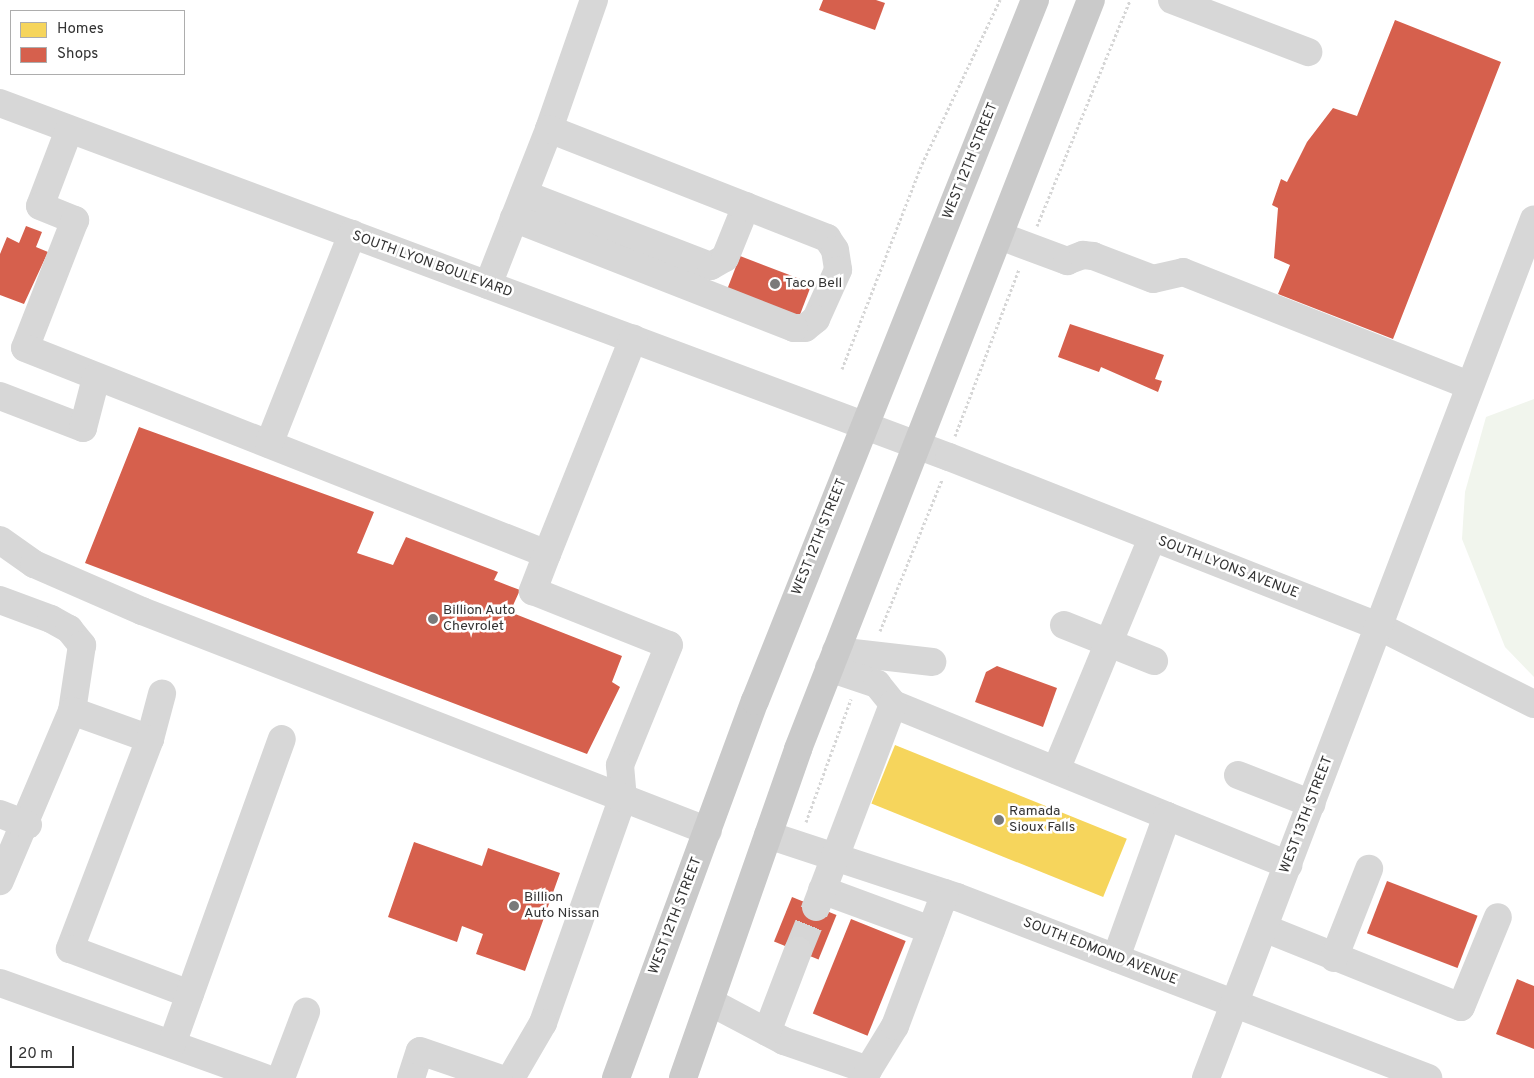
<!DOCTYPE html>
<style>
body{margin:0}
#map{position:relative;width:1534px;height:1078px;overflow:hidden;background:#fff;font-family:Overpass,sans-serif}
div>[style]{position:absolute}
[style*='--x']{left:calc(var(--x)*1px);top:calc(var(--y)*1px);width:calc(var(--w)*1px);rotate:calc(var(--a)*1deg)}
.green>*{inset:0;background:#f1f5ed}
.homes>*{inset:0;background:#f6d55c;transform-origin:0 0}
.shops>*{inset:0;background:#d6604d;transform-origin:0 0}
.minor-tunnel>*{height:28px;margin-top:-14px;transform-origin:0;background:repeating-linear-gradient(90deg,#d6d6d6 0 28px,transparent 0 42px)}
.path>*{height:3px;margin-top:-1.5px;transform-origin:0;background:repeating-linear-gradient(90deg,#d6d6d6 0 2.5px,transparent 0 5px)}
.minor>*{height:28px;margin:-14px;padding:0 14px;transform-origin:14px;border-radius:14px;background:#d7d7d7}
.major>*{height:28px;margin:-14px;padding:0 14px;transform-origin:14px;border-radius:14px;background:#cacaca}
.dots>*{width:14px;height:14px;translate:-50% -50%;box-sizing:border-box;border:2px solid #fff;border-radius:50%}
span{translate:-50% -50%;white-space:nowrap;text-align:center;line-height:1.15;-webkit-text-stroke:5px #fff;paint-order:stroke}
.street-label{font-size:14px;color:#333}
.poi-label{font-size:14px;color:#333}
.left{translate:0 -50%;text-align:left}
.legend{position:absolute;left:10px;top:10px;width:175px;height:65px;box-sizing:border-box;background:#fff;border:1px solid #adadad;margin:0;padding:6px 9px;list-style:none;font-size:15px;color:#333}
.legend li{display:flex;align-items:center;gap:10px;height:25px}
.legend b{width:25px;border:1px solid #adadad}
.scale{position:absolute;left:10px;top:1046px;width:64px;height:22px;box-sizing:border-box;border:2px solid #333;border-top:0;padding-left:6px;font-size:15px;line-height:18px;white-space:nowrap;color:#333;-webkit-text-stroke:4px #fff;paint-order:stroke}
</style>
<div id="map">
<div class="green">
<i style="clip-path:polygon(1534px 399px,1534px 677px,1505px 647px,1462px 539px,1465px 492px,1486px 417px)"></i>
</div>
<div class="homes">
<i style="left:895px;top:745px;width:250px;height:63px;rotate:22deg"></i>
</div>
<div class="shops">
<i style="clip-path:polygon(823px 0,876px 0,885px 3px,875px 30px,819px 10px)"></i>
<i style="clip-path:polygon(1395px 20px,1501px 62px,1393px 339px,1278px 294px,1290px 265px,1274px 258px,1278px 208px,1272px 205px,1281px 179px,1287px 182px,1307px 142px,1333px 108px,1357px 116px)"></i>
<i style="clip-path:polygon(26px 226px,42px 232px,36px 247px,48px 252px,24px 304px,0 295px,0 254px,7px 237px,19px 243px)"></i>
<i style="left:740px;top:256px;width:77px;height:36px;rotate:21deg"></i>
<i style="clip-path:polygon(1070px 324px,1164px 355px,1155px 379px,1162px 381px,1158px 392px,1101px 367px,1099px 372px,1058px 357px)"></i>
<i style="clip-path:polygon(139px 427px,374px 512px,357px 553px,393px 565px,406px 537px,498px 572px,494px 580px,520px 590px,510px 612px,622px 656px,612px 682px,620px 687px,587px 754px,85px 563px)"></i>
<i style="clip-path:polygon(997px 666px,1057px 688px,1043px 727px,975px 702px,986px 672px)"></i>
<i style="clip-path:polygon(414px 842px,482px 866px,488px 848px,560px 873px,525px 971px,476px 954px,483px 934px,462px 926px,457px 942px,388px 917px)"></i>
<i style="left:1387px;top:881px;width:97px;height:56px;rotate:21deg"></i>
<i style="left:792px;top:897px;width:48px;height:48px;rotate:22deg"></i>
<i style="left:851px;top:919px;width:59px;height:102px;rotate:22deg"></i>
<i style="clip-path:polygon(1517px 979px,1534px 986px,1534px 1049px,1496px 1034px)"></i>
</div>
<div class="minor-tunnel">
<i style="--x:798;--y:951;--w:48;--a:-67.8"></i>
</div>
<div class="path">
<i style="--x:1037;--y:226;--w:244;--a:-67.6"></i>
<i style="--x:842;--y:369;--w:220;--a:-68.7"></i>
<i style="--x:922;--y:164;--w:182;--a:-64.6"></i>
<i style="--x:955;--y:436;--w:179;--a:-69"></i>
<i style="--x:880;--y:631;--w:163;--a:-67.7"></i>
<i style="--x:806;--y:822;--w:131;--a:-69.9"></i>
</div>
<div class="minor">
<i style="--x:1172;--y:0;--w:146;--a:20.9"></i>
<i style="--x:0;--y:103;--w:1013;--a:20.46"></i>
<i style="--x:949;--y:457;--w:463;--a:21.5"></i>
<i style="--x:1380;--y:627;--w:172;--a:26.6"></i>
<i style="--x:549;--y:129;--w:137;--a:-70.8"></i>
<i style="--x:69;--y:130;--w:81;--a:110.9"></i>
<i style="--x:40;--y:206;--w:38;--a:22"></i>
<i style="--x:75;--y:220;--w:137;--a:111.3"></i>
<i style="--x:25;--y:348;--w:561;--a:21.54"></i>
<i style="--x:547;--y:554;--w:40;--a:111"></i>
<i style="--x:533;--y:591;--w:146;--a:21.7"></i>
<i style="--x:669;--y:645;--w:130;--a:112.2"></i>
<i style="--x:620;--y:765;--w:32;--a:85"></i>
<i style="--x:623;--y:797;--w:240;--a:109.5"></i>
<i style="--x:543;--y:1023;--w:64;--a:120.2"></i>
<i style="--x:524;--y:194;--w:200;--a:21.1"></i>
<i style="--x:711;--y:266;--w:16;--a:-30"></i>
<i style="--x:725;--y:258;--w:56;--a:-68"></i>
<i style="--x:1000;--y:236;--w:72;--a:20.5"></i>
<i style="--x:1067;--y:261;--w:17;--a:-21"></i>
<i style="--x:1083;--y:255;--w:10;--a:6"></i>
<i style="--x:1093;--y:256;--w:64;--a:21"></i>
<i style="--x:1153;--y:279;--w:31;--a:-13"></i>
<i style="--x:1183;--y:272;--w:308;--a:21.6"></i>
<i style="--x:488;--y:285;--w:168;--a:-68.6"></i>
<i style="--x:549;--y:129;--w:299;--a:21.4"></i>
<i style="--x:827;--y:238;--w:14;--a:56"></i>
<i style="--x:835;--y:250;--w:20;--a:81"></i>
<i style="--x:838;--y:270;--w:54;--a:114.2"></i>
<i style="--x:816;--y:319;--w:14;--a:141"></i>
<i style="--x:805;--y:328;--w:11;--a:180"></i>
<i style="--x:794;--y:328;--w:301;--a:-158.6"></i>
<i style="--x:0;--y:396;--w:89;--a:21.1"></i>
<i style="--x:83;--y:428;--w:52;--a:-75.4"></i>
<i style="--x:269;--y:444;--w:226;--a:-68.4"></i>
<i style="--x:0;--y:540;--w:42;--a:35.2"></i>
<i style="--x:34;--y:564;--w:118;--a:23.5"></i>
<i style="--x:142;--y:611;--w:607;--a:21.24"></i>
<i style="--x:547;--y:554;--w:232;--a:-68.2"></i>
<i style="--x:0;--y:600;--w:54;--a:20.4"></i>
<i style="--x:51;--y:619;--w:21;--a:29"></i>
<i style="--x:69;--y:629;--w:21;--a:51"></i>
<i style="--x:82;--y:645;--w:67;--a:98.6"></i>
<i style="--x:72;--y:711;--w:185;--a:113"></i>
<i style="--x:1064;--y:625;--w:97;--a:21.8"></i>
<i style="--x:836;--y:651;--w:97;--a:6.5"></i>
<i style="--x:829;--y:668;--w:51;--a:18.4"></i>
<i style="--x:877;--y:684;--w:26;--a:51"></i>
<i style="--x:893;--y:704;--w:296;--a:22.2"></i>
<i style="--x:1167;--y:816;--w:151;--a:109.8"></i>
<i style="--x:72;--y:711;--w:83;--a:19.7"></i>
<i style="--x:150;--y:739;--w:47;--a:-75.1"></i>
<i style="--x:150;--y:739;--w:225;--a:110.9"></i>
<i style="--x:70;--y:949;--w:128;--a:20.6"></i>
<i style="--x:1056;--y:770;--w:251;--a:-67.5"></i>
<i style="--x:1238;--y:775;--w:79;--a:21.4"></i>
<i style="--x:0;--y:814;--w:30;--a:21"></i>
<i style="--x:1167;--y:816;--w:131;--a:22"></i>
<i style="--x:768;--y:835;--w:199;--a:18.2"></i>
<i style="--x:957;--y:897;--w:505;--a:21.02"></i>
<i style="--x:822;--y:890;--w:116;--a:20.2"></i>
<i style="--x:816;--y:907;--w:217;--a:-69.2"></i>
<i style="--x:1264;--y:928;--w:212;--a:21.9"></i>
<i style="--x:1461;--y:1007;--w:97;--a:-67.7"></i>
<i style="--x:1334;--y:958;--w:96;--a:-68.5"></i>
<i style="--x:0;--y:983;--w:282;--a:19.7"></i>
<i style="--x:710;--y:1002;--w:84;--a:27.8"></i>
<i style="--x:784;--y:1041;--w:89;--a:19"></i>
<i style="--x:868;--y:1070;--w:52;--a:-58.5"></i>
<i style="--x:895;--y:1026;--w:142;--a:-69.4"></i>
<i style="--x:767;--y:1032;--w:87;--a:-69.1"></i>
<i style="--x:172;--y:1044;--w:324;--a:-70.2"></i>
<i style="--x:281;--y:1078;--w:71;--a:-69.3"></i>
<i style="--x:411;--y:1078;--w:28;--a:-72"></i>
<i style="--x:420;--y:1051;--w:83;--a:18.9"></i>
<i style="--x:1206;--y:1078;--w:919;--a:-69.1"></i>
</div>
<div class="major">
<i style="--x:616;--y:1078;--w:402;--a:-69.8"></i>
<i style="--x:755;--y:701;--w:755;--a:-68.23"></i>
<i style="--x:683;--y:1078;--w:349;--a:-70.7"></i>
<i style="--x:798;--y:749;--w:804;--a:-68.64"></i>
</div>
<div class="dots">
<i style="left:775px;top:284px;background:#7a7a7a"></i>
<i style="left:433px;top:619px;background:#7a7a7a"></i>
<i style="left:999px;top:820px;background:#7a7a7a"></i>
<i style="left:514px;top:906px;background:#7a7a7a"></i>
</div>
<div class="street-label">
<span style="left:971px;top:161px;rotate:-68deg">WEST 12TH STREET</span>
<span style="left:432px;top:265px;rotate:20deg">SOUTH LYON BOULEVARD</span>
<span style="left:820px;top:537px;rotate:-68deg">WEST 12TH STREET</span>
<span style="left:1228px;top:568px;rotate:21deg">SOUTH LYONS AVENUE</span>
<span style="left:1307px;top:815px;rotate:-69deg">WEST 13TH STREET</span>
<span style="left:676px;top:916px;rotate:-69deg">WEST 12TH STREET</span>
<span style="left:1100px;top:952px;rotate:21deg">SOUTH EDMOND AVENUE</span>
</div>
<div class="poi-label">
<span class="left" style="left:785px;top:284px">Taco Bell</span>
<span class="left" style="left:443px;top:619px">Billion Auto<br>Chevrolet</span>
<span class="left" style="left:1009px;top:820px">Ramada<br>Sioux Falls</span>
<span class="left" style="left:524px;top:906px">Billion<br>Auto Nissan</span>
</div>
<ul class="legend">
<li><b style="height:14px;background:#f6d55c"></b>Homes</li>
<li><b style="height:14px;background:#d6604d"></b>Shops</li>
</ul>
<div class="scale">20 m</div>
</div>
